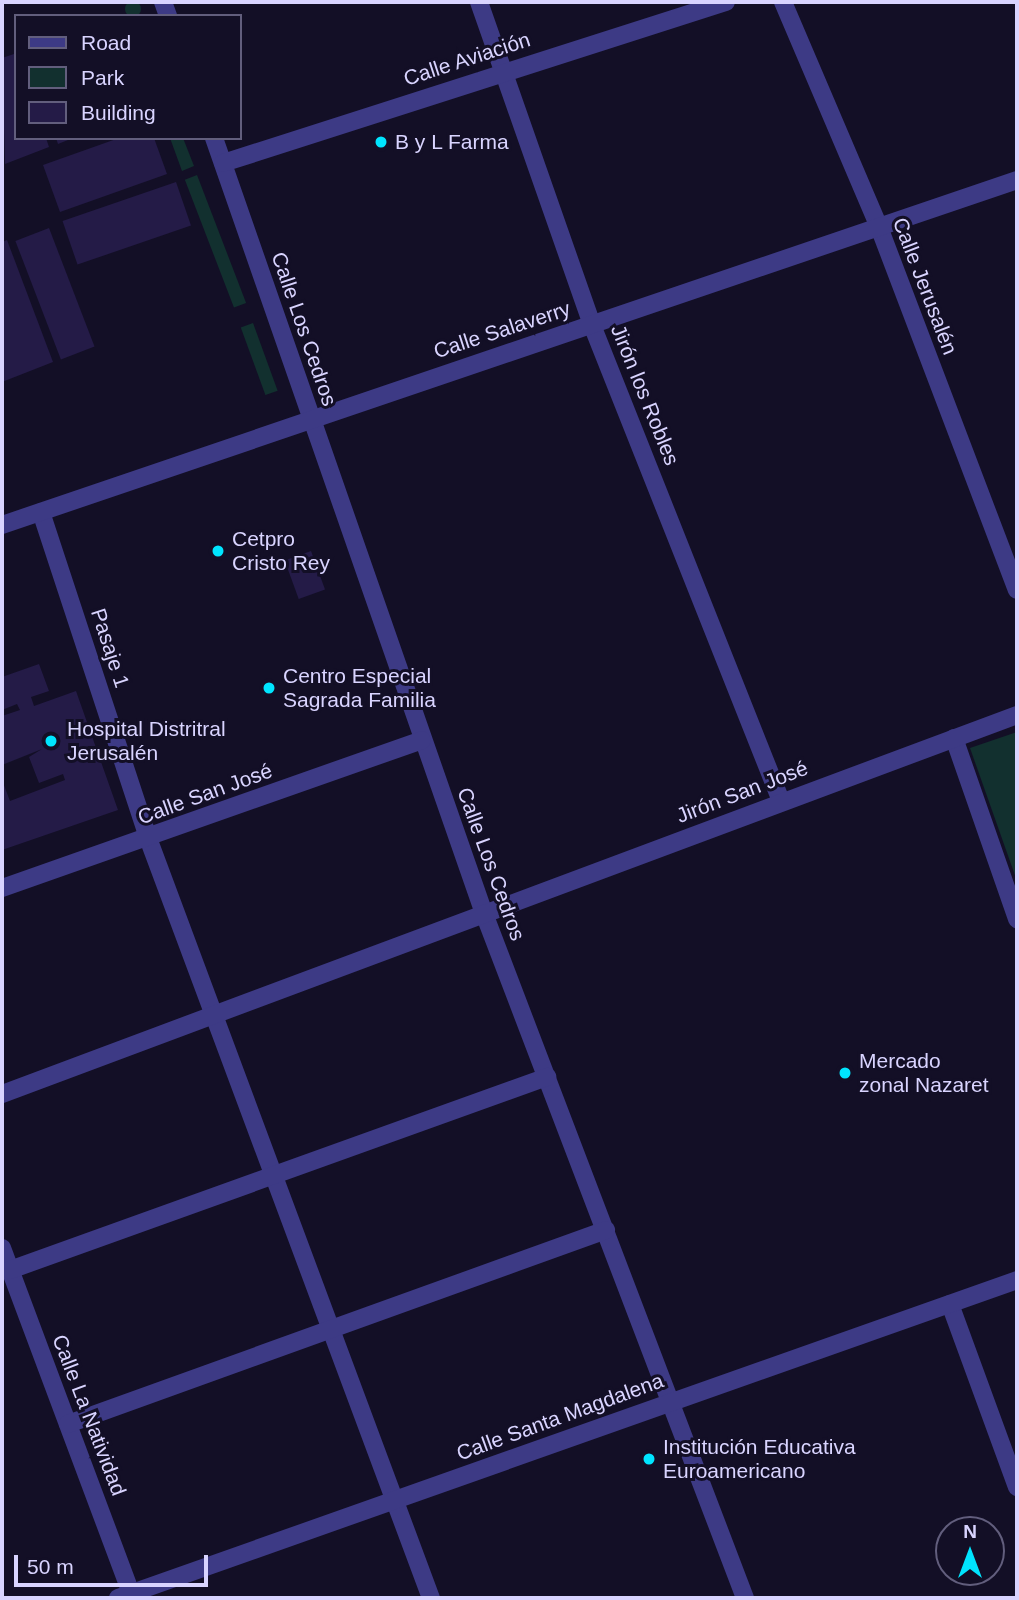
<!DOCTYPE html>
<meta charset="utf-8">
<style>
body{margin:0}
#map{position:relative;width:1019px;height:1600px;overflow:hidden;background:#130f26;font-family:Arial,sans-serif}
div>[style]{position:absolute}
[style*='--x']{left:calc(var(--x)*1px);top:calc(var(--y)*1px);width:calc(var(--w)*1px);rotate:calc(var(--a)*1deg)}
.green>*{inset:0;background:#12302f;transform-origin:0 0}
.round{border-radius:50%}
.building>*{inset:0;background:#241b47;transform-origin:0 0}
.street>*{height:18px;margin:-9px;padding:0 9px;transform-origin:9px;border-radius:9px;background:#3d3a85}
.dots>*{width:19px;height:19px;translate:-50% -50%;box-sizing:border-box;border:4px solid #130f26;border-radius:50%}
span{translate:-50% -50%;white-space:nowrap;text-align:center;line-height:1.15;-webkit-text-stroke:6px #130f26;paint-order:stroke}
.street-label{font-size:21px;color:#d9d4ff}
.poi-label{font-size:21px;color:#d9d4ff}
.left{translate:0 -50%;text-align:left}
.frame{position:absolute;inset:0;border:4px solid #d9d4ff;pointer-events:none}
.legend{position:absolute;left:14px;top:14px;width:228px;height:126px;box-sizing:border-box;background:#130f26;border:2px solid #625e7d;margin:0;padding:9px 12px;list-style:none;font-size:21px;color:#d9d4ff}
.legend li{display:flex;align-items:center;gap:14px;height:35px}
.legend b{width:35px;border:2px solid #625e7d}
.north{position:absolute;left:935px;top:1516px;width:70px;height:70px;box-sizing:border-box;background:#130f26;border:2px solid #625e7d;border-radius:50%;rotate:0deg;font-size:19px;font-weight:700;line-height:28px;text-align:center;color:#d9d4ff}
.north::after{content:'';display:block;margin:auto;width:24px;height:32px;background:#00e5ff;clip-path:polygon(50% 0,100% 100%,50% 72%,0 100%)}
.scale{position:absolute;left:14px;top:1555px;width:194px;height:32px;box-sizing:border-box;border:4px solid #d9d4ff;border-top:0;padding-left:9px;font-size:21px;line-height:24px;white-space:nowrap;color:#d9d4ff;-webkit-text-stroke:5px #130f26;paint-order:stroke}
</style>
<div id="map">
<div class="green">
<i class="round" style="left:125px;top:1px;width:16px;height:16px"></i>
<i style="clip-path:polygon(170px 138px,183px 138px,194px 166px,182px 171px)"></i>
<i style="left:197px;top:175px;width:137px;height:13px;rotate:69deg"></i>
<i style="left:253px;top:323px;width:72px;height:13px;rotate:70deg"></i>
<i style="clip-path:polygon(1017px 732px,1017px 881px,970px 748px)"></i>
</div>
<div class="building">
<i style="clip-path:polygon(14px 54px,16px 138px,46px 138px,49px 147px,5px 164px,2px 58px)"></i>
<i style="clip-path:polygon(56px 138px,73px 138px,58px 144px)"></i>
<i style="clip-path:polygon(119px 138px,154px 138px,167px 174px,60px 212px,43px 165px)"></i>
<i style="left:176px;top:182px;width:46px;height:120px;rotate:71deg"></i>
<i style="left:49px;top:228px;width:127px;height:36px;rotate:69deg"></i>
<i style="clip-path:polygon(7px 240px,53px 362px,2px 382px,2px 242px)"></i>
<i style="left:311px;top:551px;width:41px;height:28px;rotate:70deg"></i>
<i style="clip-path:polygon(39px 664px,49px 691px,31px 697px,34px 706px,76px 691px,118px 810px,2px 850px,2px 780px,10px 801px,65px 780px,63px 774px,39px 783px,29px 757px,42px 749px,2px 765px,2px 716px,20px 710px,17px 704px,2px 710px,2px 677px)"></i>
</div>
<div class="street">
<i style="--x:163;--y:2;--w:15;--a:70"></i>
<i style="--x:479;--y:2;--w:342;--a:70.7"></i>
<i style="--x:592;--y:325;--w:512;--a:68.34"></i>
<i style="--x:783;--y:2;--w:245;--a:66.9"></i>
<i style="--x:879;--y:227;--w:388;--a:69.2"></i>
<i style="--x:214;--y:138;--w:824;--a:70.8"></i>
<i style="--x:485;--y:916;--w:730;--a:69.13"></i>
<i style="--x:223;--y:163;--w:528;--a:-17.75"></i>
<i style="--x:41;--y:512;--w:343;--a:71.8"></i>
<i style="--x:148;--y:838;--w:811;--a:69.58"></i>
<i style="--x:2;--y:525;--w:1072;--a:-18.77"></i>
<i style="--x:954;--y:738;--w:192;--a:70.8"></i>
<i style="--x:2;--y:888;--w:445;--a:-19.4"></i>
<i style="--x:2;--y:1094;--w:1083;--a:-20.48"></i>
<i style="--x:2;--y:1248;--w:374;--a:69.5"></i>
<i style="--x:10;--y:1270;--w:571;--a:-19.77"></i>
<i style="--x:950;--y:1304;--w:195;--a:69.9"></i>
<i style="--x:68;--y:1424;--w:572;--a:-19.83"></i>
<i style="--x:118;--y:1598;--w:954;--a:-19.48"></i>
</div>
<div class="dots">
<i style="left:381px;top:142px;background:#00e5ff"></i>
<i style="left:218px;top:551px;background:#00e5ff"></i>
<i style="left:269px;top:688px;background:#00e5ff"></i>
<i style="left:51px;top:741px;background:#00e5ff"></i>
<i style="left:845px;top:1073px;background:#00e5ff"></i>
<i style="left:649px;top:1459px;background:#00e5ff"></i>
</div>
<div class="street-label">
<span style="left:467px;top:59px;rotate:-18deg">Calle Aviación</span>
<span style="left:925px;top:286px;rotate:69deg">Calle Jerusalén</span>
<span style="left:304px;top:329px;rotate:71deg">Calle Los Cedros</span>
<span style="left:502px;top:330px;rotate:-18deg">Calle Salaverry</span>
<span style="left:645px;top:395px;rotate:68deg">Jirón los Robles</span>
<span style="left:110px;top:648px;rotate:72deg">Pasaje 1</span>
<span style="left:742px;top:792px;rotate:-21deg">Jirón San José</span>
<span style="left:205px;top:794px;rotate:-20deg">Calle San José</span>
<span style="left:491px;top:864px;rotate:70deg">Calle Los Cedros</span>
<span style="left:89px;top:1415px;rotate:69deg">Calle La Natividad</span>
<span style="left:560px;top:1417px;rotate:-20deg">Calle Santa Magdalena</span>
</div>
<div class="poi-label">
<span class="left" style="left:395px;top:142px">B y L Farma</span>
<span class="left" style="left:232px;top:551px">Cetpro<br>Cristo Rey</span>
<span class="left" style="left:283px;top:688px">Centro Especial<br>Sagrada Familia</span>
<span class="left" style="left:67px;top:741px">Hospital Distritral<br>Jerusalén</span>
<span class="left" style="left:859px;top:1073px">Mercado<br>zonal Nazaret</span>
<span class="left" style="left:663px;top:1459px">Institución Educativa<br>Euroamericano</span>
</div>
<div class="frame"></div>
<ul class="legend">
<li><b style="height:9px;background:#3d3a85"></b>Road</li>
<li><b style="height:19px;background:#12302f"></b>Park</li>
<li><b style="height:19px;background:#241b47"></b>Building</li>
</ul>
<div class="north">N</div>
<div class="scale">50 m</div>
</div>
